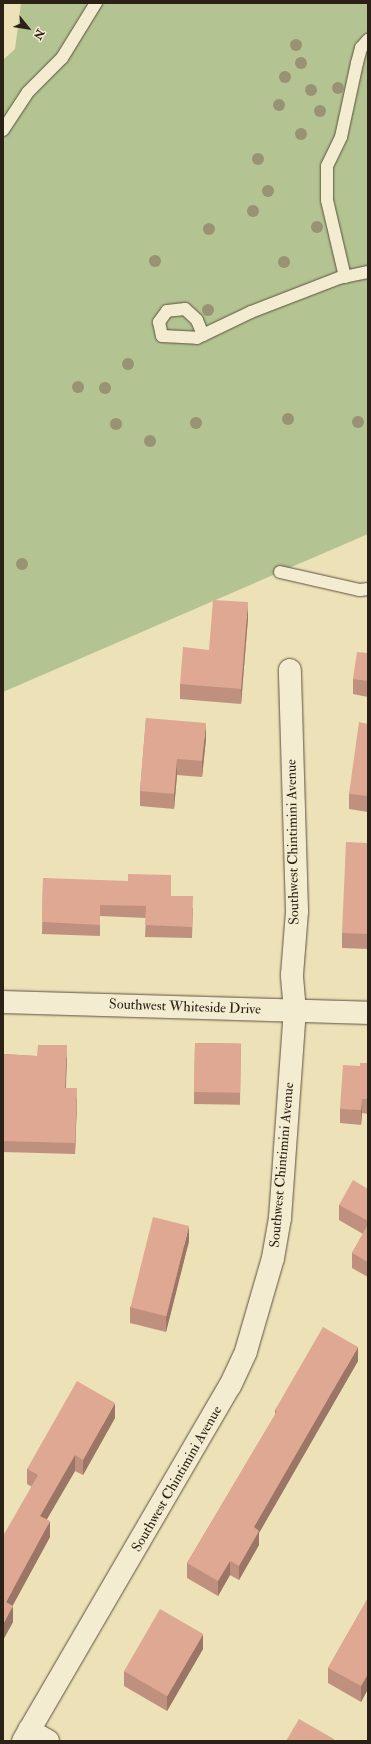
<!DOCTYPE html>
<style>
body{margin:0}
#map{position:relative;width:371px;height:1744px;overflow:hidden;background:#ede1b7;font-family:"IM FELL Double Pica",serif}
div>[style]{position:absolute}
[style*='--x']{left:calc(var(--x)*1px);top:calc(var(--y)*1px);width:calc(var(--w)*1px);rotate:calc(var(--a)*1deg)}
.green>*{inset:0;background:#b3c492}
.roads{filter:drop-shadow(0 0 1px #5c513f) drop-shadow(0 0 1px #5c513f)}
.service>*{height:12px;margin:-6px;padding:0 6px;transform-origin:6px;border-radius:6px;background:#f3ecd0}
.minor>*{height:22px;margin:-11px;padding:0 11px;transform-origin:11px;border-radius:11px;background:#f3ecd0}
.trees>*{width:12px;height:12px;margin:-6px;border-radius:50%;background:#999273}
.wall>*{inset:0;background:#bf907e;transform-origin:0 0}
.shaded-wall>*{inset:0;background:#9b7666}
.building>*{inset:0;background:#dea892;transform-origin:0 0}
span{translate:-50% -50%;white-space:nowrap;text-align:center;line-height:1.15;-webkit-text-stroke:3px #f3ecd0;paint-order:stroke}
.street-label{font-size:14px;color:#2b2117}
.frame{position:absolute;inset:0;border:4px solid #2b2117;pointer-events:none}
.north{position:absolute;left:8px;top:8px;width:40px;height:40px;-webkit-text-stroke:3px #f3ecd0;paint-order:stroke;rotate:120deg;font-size:11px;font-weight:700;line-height:16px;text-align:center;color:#2b2117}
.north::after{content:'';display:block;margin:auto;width:14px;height:18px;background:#2b2117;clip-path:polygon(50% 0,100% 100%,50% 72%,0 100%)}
</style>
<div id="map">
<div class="green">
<i style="clip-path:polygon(21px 3px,368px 3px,368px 534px,3px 692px,3px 60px,15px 49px)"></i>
</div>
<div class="roads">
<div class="service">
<i style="--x:3;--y:130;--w:45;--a:-56.7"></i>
<i style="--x:28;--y:92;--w:48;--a:-45"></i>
<i style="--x:62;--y:58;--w:65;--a:-58.3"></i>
<i style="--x:345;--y:277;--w:79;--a:-103.2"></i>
<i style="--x:327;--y:200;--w:34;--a:-90"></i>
<i style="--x:327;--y:166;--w:32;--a:-64"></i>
<i style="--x:341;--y:137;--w:76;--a:-77.8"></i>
<i style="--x:357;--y:63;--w:16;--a:-75"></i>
<i style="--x:361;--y:48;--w:11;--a:-49"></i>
<i style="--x:203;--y:335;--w:16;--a:-112"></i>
<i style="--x:197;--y:320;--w:16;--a:-137"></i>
<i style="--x:185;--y:309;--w:18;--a:174"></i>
<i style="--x:167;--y:311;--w:14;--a:126"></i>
<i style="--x:159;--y:322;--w:14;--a:78"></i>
<i style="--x:162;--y:336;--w:35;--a:3"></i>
<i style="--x:197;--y:338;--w:7;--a:-27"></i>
<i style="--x:203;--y:335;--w:53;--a:-25.6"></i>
<i style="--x:251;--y:312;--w:94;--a:-21.1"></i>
<i style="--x:339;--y:278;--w:30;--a:-12"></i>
<i style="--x:280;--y:572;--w:82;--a:12.7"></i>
<i style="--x:360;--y:590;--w:8;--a:-7"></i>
</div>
<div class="minor">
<i style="--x:3;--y:1002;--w:365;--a:1.7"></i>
<i style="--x:29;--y:1730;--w:22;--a:30"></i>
<i style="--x:23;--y:1741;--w:411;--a:-59.8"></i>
<i style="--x:230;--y:1386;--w:38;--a:-65"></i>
<i style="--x:246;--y:1351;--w:97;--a:-73.8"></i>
<i style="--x:273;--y:1258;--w:41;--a:-80.1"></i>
<i style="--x:280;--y:1218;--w:208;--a:-85.9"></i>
<i style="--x:295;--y:1011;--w:36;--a:-95"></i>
<i style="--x:292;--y:975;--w:64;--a:-85.5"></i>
<i style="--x:297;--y:911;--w:241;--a:-91.7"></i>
</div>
</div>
<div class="trees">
<i style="left:296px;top:45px"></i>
<i style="left:301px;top:63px"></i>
<i style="left:285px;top:77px"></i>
<i style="left:338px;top:88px"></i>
<i style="left:311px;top:90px"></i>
<i style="left:279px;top:105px"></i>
<i style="left:320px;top:111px"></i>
<i style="left:301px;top:134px"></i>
<i style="left:258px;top:159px"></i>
<i style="left:268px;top:191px"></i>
<i style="left:253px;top:211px"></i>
<i style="left:317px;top:227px"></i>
<i style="left:209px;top:229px"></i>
<i style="left:155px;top:261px"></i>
<i style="left:284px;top:262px"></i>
<i style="left:208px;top:310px"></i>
<i style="left:128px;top:364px"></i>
<i style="left:78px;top:387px"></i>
<i style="left:105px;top:388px"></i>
<i style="left:288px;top:419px"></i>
<i style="left:358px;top:422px"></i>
<i style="left:196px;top:423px"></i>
<i style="left:116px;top:424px"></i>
<i style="left:150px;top:441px"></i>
<i style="left:22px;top:564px"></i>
</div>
<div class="wall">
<i style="clip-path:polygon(248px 618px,241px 704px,180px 699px,180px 684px,209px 650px)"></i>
<i style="clip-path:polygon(368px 653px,368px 697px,353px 694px,353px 679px)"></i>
<i style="clip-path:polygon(146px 718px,206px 739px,202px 777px,177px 775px,174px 809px,140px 806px,140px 791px)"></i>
<i style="clip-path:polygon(368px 724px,368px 812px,349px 809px,349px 794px)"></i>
<i style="clip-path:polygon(368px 843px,368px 949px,342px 948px,342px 933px)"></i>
<i style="clip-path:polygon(43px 878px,171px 896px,193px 908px,192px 938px,145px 937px,146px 918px,100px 916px,100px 936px,42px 934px)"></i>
<i style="left:195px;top:1043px;width:46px;height:61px;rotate:1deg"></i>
<i style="clip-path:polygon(3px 1054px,37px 1056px,67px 1057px,66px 1088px,77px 1099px,75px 1154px,3px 1152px)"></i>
<i style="clip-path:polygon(368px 1063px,368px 1114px,362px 1113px,361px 1125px,340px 1123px,340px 1109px,360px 1066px)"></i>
<i style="clip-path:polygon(368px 1189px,368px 1277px,352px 1268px,352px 1253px,363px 1234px,339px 1220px,339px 1205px)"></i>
<i style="clip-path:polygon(189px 1241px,166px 1332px,130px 1323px,130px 1307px)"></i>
<i style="clip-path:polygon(358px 1361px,259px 1533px,259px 1545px,239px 1580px,230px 1575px,218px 1596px,187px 1578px,187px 1563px,275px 1415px,275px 1410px)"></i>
<i style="clip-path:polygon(115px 1418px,83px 1475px,75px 1471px,47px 1519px,50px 1537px,12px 1606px,13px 1622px,3px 1640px,32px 1487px,27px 1484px,27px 1469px)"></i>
<i style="clip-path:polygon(368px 1598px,368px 1689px,361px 1702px,328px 1683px,328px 1668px)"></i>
<i style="clip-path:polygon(203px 1649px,167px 1711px,124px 1686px,124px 1671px)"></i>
</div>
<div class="shaded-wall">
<i style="clip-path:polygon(248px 602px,248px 618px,241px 704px,241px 689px)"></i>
<i style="clip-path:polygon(206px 723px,206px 739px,202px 777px,202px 761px)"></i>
<i style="clip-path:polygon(177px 759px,177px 775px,174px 809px,174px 794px)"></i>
<i style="clip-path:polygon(67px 1045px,67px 1057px,65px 1099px,65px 1088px)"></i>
<i style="clip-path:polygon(77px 1088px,77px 1099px,75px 1154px,75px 1143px)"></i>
<i style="clip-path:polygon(362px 1099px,362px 1113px,361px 1125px,361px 1110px)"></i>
<i style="clip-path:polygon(189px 1226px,189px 1241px,166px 1332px,166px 1317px)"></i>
<i style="clip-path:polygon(358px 1347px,358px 1361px,259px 1533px,259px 1545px,239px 1580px,239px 1566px,254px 1527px)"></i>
<i style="clip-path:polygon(115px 1403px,115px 1418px,83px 1475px,83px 1460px)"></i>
<i style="clip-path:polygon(75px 1455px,75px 1471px,40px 1531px,40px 1516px)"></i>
<i style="clip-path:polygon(50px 1521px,50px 1537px,6px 1618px,6px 1602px)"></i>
<i style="clip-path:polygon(230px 1561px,230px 1575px,218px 1596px,218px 1581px)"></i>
<i style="clip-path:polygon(13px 1606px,13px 1622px,3px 1640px,3px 1624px)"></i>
<i style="clip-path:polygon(203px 1634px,203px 1649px,167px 1711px,167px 1696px)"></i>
<i style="clip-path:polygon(368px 1674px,368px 1689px,361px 1702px,361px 1686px)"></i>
</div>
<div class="building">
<i style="clip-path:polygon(213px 600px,248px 602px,241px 689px,180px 684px,183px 647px,209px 650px)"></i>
<i style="clip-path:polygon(357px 652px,368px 653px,368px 681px,353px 679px)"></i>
<i style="clip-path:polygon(146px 718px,206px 723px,202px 761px,177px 759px,174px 794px,140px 791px)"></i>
<i style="clip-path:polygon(359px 722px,368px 724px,368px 796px,349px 794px)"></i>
<i style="clip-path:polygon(346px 842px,368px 843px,368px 934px,342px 933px)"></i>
<i style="clip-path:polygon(128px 874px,171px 875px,171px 896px,193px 896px,192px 927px,145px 925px,146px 906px,100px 905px,100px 925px,42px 922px,43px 878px,128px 881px)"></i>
<i style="left:195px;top:1043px;width:46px;height:49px;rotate:1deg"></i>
<i style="clip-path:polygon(38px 1045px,67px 1045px,65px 1088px,77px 1088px,75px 1143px,3px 1141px,3px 1054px,37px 1056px)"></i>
<i style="clip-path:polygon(360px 1063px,368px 1063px,368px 1099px,362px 1099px,361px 1110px,340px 1109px,343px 1065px,360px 1066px)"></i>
<i style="clip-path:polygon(353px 1180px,368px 1189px,368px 1221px,339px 1205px)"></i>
<i style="left:153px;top:1217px;width:37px;height:93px;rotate:14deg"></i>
<i style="clip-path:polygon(368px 1224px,368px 1262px,352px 1253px)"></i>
<i style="clip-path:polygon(323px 1327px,358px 1347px,254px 1527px,259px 1531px,239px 1566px,230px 1561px,218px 1581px,187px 1563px,277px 1411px,275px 1410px)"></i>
<i style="clip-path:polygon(77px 1381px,115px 1403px,83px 1460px,75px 1455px,40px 1516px,50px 1521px,6px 1602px,13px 1606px,3px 1624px,3px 1536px,38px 1475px,27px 1469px)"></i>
<i style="clip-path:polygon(368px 1598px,368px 1674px,361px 1686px,328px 1668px)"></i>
<i style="left:160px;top:1609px;width:50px;height:72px;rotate:30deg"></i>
<i style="clip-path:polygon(299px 1719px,334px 1739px,333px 1741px,286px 1741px)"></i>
</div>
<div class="street-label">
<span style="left:293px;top:842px;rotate:-91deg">Southwest Chintimini Avenue</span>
<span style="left:185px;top:1007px;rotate:2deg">Southwest Whiteside Drive</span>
<span style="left:282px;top:1165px;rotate:-85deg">Southwest Chintimini Avenue</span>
<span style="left:177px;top:1479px;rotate:-60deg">Southwest Chintimini Avenue</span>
</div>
<div class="frame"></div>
<div class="north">N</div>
</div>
